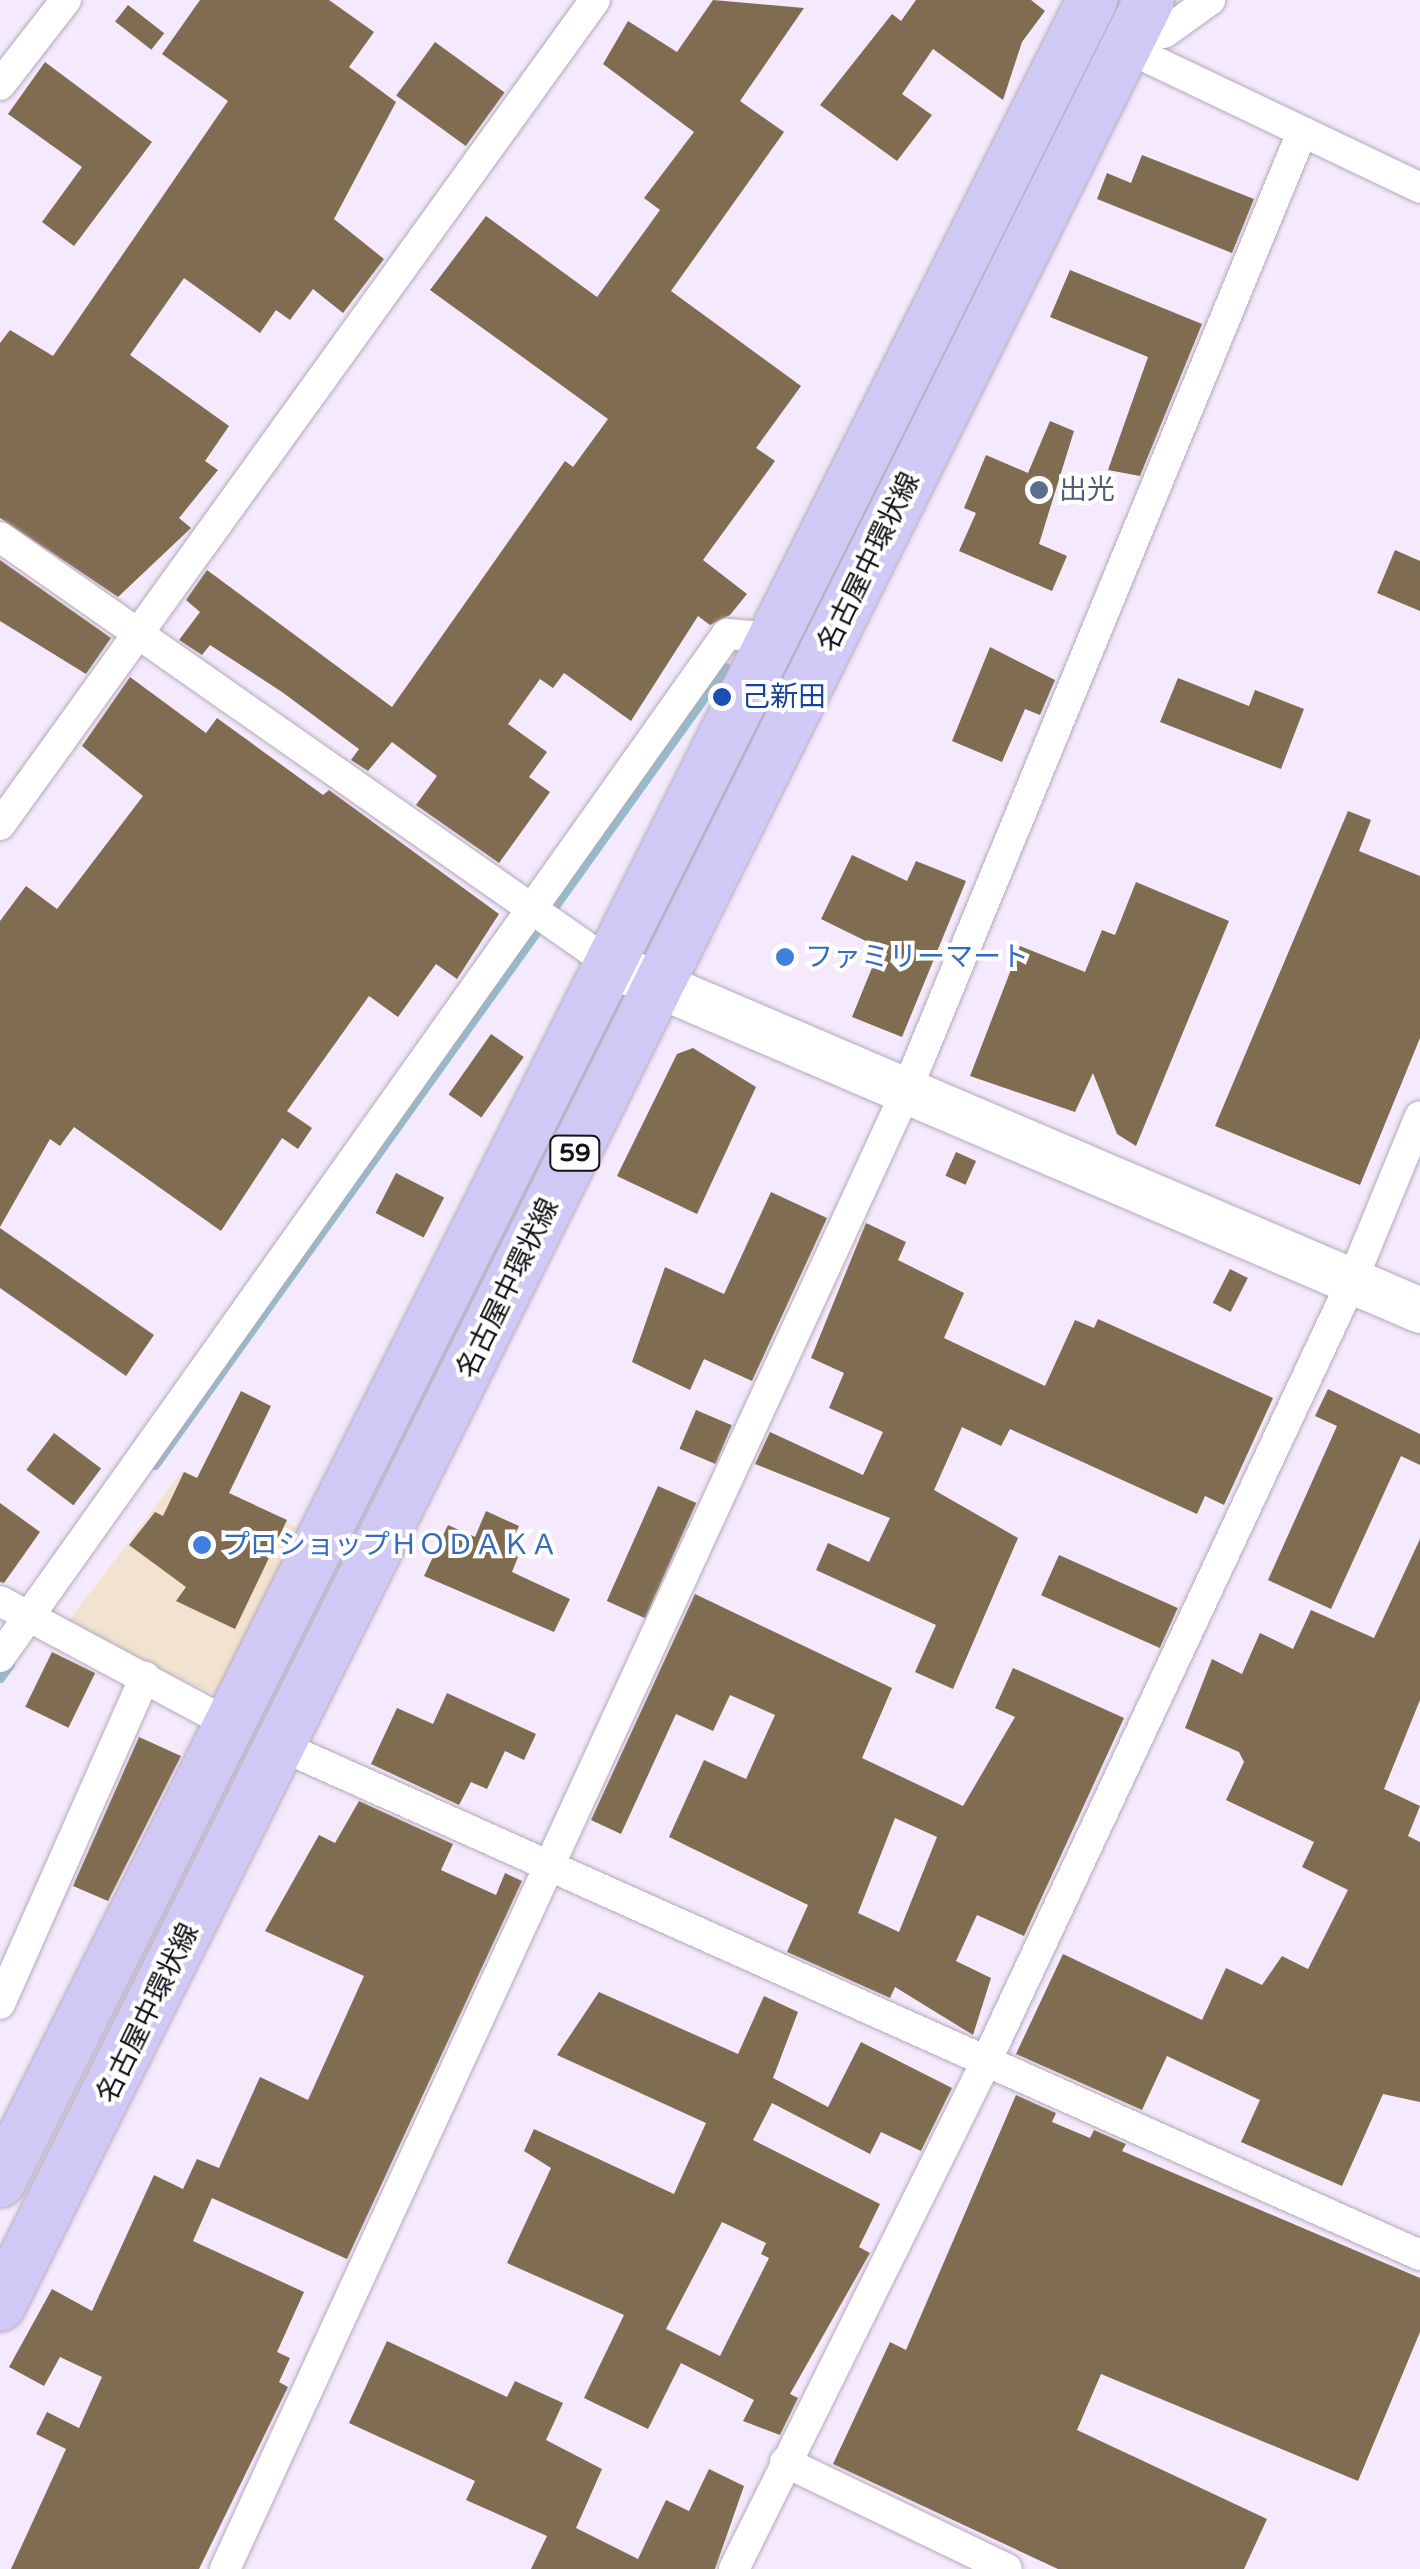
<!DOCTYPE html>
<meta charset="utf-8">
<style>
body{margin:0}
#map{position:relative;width:1420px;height:2569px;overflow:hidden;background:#f5eafd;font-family:"Varela Round","Noto Sans JP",sans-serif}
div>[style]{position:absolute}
.commercial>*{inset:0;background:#f2e2d0}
.stream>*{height:9px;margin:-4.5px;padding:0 4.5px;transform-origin:4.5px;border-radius:4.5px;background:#94bccb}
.building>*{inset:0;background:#806c50;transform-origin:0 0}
.roads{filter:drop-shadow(0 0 2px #b4aabb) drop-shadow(0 0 2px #b4aabb)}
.street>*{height:30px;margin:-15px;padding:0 15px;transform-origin:15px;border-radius:15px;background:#fff}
.secondary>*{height:45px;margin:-22.5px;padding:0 22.5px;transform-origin:22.5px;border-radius:22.5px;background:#fff}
.primary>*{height:50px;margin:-25px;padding:0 25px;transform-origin:25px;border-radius:25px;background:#d1c9f5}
.dots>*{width:28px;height:28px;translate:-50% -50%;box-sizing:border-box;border:5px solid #fff;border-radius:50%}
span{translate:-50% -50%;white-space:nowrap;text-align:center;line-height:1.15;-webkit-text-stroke:8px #fff;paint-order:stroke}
.shield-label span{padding:2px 8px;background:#fff;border:2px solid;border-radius:8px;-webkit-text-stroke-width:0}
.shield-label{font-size:25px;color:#151117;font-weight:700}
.service-label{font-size:28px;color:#4e5e75}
.left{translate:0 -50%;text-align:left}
.street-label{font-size:28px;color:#151117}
.transit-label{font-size:28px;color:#164399}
.shop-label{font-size:28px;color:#366cbe}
</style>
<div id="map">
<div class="commercial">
<div style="clip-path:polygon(183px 1470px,300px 1529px,217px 1695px,64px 1627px)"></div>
</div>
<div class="stream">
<div style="left:155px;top:1465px;width:981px;rotate:-54.41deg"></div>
<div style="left:0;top:1678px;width:17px;rotate:-54deg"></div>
</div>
<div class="building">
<div style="clip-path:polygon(200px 0,329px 0,374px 32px,349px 67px,396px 102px,334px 219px,384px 259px,343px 313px,313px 289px,290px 320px,276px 310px,260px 333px,184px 278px,130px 355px,229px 426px,205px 461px,218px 470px,179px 518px,191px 528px,118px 597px,0 518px,0 343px,10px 330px,53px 356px,228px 101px,162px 54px)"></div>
<div style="clip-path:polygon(713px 0,804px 8px,740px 101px,784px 132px,671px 291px,801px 386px,756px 448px,775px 461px,703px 560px,747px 594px,730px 615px,710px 625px,698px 616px,631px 721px,564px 673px,553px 688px,540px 679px,508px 724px,547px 752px,529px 777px,550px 792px,499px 863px,416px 805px,437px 776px,392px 742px,368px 771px,351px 760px,359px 749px,282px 692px,210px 645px,202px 655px,179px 640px,200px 612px,186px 600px,207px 570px,392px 707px,565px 461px,573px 467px,608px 419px,430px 290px,486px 216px,597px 297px,660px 210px,644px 198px,694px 132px,603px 64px,628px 21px,677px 52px)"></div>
<div style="clip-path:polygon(916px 0,1031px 0,1045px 11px,1022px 42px,1003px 100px,933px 49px,902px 94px,932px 115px,897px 161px,820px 105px,892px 14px,901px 21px)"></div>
<div style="left:128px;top:5px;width:46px;height:21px;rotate:38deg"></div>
<div style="left:435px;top:42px;width:86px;height:66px;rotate:36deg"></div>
<div style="clip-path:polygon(45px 62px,152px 142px,74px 246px,42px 222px,82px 167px,8px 114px)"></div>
<div style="clip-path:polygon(1142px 155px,1254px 199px,1232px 253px,1097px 199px,1107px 173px,1131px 183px)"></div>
<div style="clip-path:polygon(1070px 270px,1202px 324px,1140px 476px,1108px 470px,1148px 357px,1050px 317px)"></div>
<div style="clip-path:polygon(1050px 421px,1074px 431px,1039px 544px,1067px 556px,1052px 591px,959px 551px,976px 513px,964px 508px,986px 455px,1028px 473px)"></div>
<div style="clip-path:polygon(1395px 550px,1420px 561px,1420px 611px,1377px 593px)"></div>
<div style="clip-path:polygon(0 560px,111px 638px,86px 674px,0 621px)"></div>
<div style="clip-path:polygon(990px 647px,1055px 680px,1040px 715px,1025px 709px,1002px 762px,952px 741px)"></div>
<div style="clip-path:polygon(130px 677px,206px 733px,217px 718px,323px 795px,329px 790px,499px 914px,457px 979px,436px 964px,398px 1017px,369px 996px,287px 1111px,312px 1128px,298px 1149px,282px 1138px,221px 1231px,74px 1127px,60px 1146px,50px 1139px,0 1227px,0 921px,26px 886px,57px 909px,143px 796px,82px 746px)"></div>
<div style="clip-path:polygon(1178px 678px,1249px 706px,1255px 690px,1304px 709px,1281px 769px,1160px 722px)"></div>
<div style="clip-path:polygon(1348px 811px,1371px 820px,1359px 851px,1420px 876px,1420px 1038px,1360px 1185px,1215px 1126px)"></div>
<div style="clip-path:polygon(852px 855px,907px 881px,916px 861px,966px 881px,902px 1037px,852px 1017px,880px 948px,821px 919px)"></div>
<div style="clip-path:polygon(1136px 882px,1229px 921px,1136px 1146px,1117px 1134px,1093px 1073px,1075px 1112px,970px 1076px,1020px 946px,1085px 972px,1102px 930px,1115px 935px)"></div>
<div style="left:491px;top:1034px;width:40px;height:74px;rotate:35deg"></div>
<div style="clip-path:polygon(693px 1048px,756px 1087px,697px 1214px,617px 1176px,677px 1054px)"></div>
<div style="left:956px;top:1152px;width:22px;height:26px;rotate:24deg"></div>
<div style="left:396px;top:1173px;width:54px;height:45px;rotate:27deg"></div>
<div style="clip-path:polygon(771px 1192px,827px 1218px,752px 1381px,704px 1359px,690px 1390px,632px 1362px,665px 1267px,724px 1294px)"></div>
<div style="clip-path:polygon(866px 1223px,906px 1242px,898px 1260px,964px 1293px,944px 1338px,1045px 1386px,1075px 1320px,1094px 1328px,1098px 1319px,1273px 1398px,1224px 1505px,1205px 1496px,1197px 1514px,1010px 1429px,1001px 1446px,962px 1427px,934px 1490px,1018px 1538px,953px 1689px,915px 1672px,936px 1625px,816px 1570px,828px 1543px,869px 1562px,890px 1518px,755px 1464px,770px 1432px,863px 1475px,883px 1432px,829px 1408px,844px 1373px,811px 1358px)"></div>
<div style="clip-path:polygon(0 1228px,154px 1335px,126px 1376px,0 1288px)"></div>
<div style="left:1230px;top:1269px;width:20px;height:38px;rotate:27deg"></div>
<div style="clip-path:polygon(1328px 1389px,1420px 1434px,1420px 1465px,1401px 1456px,1331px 1609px,1268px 1580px,1337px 1426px,1315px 1416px)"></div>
<div style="clip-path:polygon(241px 1391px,271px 1406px,229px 1493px,287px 1520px,235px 1629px,176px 1601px,186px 1587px,129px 1545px,155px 1512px,163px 1516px,184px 1472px,197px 1478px)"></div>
<div style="left:696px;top:1410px;width:39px;height:42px;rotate:23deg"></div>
<div style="left:54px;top:1433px;width:59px;height:46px;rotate:37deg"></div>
<div style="left:658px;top:1486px;width:42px;height:126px;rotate:24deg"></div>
<div style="clip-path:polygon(0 1503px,40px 1532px,4px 1583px,0 1582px)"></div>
<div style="clip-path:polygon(486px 1511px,519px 1526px,507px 1552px,518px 1557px,512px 1572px,570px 1599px,554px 1632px,424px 1576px,448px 1525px,475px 1537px)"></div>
<div style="clip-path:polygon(1420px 1539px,1420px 1700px,1384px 1789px,1420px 1806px,1408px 1836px,1420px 1842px,1420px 2102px,1383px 2094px,1342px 2186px,1241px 2142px,1260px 2100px,1167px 2056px,1142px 2110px,1016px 2054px,1063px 1954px,1202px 2020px,1226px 1968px,1262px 1985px,1282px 1956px,1308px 1969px,1348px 1890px,1302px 1867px,1314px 1842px,1226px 1800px,1244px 1762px,1239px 1752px,1185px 1728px,1212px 1659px,1242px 1674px,1260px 1633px,1293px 1649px,1311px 1610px,1374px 1638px)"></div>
<div style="left:1059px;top:1555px;width:130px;height:44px;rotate:24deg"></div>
<div style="clip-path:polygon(evenodd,695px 1594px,892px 1688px,862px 1758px,963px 1806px,1015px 1717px,995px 1708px,1013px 1668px,1124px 1718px,1024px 1936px,977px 1915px,956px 1961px,991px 1978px,973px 2035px,895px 1987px,890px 1998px,787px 1952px,808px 1905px,669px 1837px,704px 1760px,746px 1779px,775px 1715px,730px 1695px,713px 1731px,676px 1714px,621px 1834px,591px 1820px,695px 1594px,895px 1818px,937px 1837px,899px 1932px,858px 1913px,895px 1818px)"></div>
<div style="left:52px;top:1652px;width:48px;height:61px;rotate:26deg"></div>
<div style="clip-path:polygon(447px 1693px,536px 1734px,524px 1760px,505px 1751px,487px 1789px,471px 1782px,459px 1805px,371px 1764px,397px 1708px,433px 1724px)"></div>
<div style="clip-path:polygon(139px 1737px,181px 1756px,108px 1901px,73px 1886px)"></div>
<div style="clip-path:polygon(359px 1801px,453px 1844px,441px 1870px,496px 1895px,505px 1873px,522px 1881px,347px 2259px,212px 2198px,193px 2241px,304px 2292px,277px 2352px,290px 2358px,279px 2382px,288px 2387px,199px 2569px,11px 2569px,66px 2449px,36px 2434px,47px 2412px,79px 2428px,102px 2377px,60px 2357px,44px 2386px,9px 2367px,52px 2289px,92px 2311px,154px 2175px,183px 2189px,197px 2159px,219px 2168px,260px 2077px,308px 2100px,364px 1976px,265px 1931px,319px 1835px,335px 1843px)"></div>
<div style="clip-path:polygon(evenodd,599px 1992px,738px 2054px,764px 1996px,798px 2012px,773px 2078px,828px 2107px,861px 2042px,952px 2088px,921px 2151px,881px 2132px,870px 2154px,772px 2103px,753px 2140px,880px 2204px,859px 2247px,870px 2253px,790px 2394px,798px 2398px,780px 2435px,743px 2421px,754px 2400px,681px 2363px,648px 2429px,584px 2398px,624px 2315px,507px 2263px,551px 2168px,524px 2151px,534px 2129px,674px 2194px,706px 2123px,557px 2055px,599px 1992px,722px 2222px,766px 2243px,761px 2254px,769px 2258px,720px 2356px,666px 2329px,722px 2222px)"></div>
<div style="clip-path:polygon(1016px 2095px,1056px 2113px,1052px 2122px,1090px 2138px,1094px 2130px,1126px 2144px,1122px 2151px,1420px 2278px,1420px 2332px,1358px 2481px,1101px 2374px,1077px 2430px,1267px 2519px,1244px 2569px,1058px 2569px,833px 2464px,890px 2342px,906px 2350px)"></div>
<div style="clip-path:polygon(387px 2341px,507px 2397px,515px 2381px,563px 2403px,546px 2440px,602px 2469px,576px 2528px,638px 2559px,666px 2500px,689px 2511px,709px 2469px,744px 2486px,715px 2569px,531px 2569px,547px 2536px,466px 2500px,475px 2481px,349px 2423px)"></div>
</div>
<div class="roads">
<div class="street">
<div style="left:1137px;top:24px;width:28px;rotate:18deg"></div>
<div style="left:1164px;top:33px;width:57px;rotate:-35.7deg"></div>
<div style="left:1125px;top:47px;width:327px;rotate:25.5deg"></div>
<div style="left:0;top:85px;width:108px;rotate:-52.2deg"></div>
<div style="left:0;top:537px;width:747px;rotate:34.97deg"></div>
<div style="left:0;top:825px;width:1017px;rotate:-54.2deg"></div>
<div style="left:0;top:1601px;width:260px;rotate:28.2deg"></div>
<div style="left:0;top:1657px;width:1255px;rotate:-54.6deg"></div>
<div style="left:727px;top:634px;width:48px;rotate:4.8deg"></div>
<div style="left:281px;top:1746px;width:1248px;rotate:24.08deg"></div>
<div style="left:0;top:2004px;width:358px;rotate:-66.1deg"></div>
<div style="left:785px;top:2462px;width:246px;rotate:25.7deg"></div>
<div style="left:225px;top:2569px;width:1624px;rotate:-65.25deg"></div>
<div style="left:905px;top:1094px;width:1041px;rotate:-67.57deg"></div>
<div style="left:734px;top:2569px;width:562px;rotate:-63.57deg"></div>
<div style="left:984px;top:2066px;width:867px;rotate:-64.88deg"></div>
<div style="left:1352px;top:1281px;width:178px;rotate:-67.6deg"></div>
</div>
<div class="secondary">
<div style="left:612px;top:965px;width:879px;rotate:23.12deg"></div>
</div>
<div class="primary">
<div style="left:0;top:2182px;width:2440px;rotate:-63.41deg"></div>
<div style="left:0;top:2306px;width:2576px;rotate:-63.51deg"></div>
</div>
</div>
<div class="dots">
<div style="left:1039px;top:490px;background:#5c6f8a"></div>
<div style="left:722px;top:697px;background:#1a4fb4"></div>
<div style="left:785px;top:957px;background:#3f7fe0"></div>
<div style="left:202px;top:1545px;background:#3f7fe0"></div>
</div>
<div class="shield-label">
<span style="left:575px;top:1153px">59</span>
</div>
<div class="service-label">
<span class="left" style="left:1059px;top:490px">出光</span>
</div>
<div class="street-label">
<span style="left:869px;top:562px;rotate:-64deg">名古屋中環状線</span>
<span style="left:508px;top:1288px;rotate:-64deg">名古屋中環状線</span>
<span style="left:148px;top:2013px;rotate:-64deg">名古屋中環状線</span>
</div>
<div class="transit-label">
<span class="left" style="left:742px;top:697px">己新田</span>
</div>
<div class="shop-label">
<span class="left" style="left:805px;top:957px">ファミリーマート</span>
<span class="left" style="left:222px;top:1545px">プロショップＨＯＤＡＫＡ</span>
</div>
</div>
